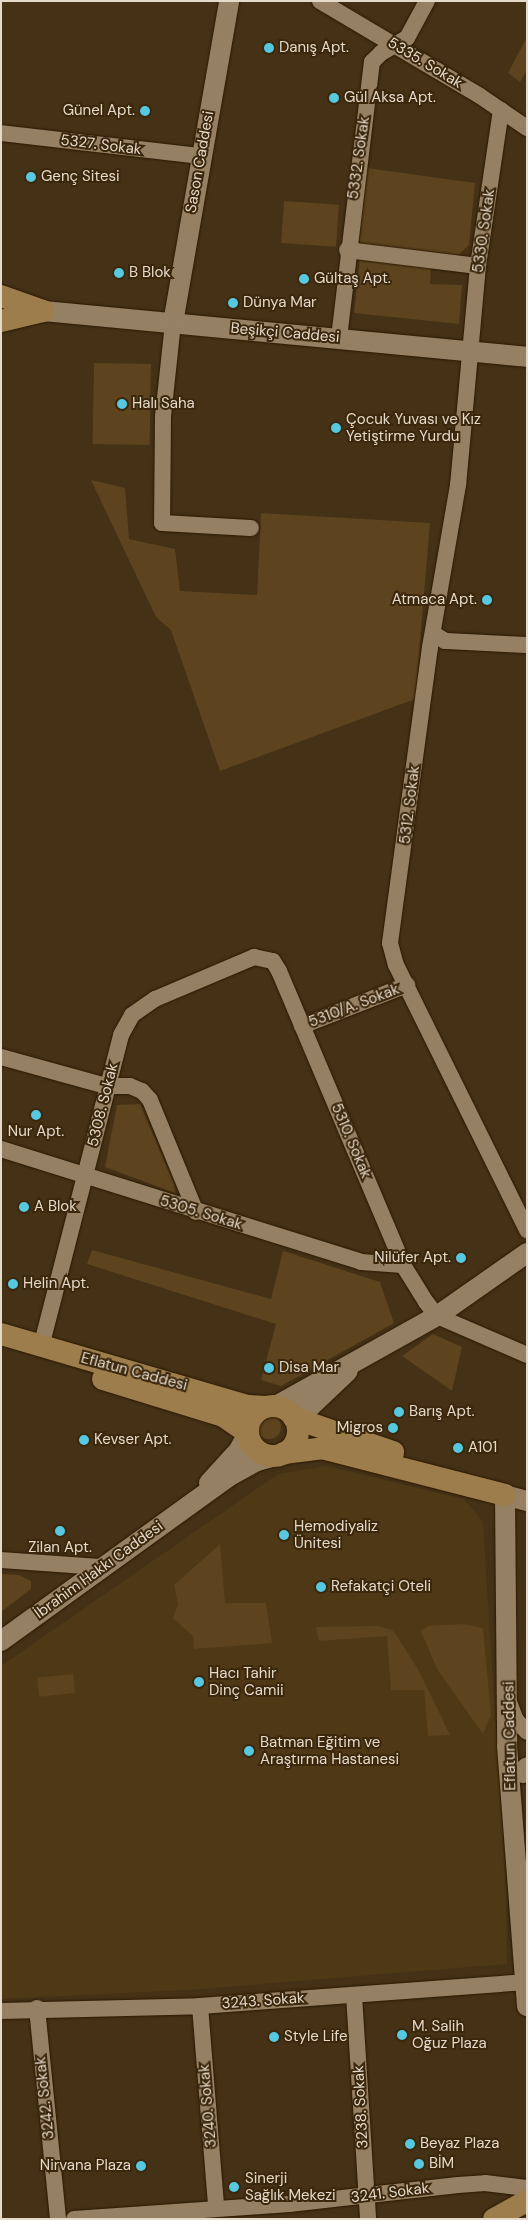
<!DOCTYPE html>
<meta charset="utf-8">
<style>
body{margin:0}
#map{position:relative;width:528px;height:2220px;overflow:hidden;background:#443116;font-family:"DM Sans",sans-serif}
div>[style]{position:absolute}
.built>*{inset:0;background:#4f3815}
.green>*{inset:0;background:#5d431e;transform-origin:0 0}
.round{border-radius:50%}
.roads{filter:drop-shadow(0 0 1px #2a1900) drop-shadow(0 0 1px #2a1900)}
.minor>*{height:16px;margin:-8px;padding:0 8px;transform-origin:8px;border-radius:8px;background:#968063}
.tertiary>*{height:20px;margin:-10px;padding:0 10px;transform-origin:10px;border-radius:10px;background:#968063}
.secondary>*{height:22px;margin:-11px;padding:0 11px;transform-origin:11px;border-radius:11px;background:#9d7d4c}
.secondary>.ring{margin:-11px;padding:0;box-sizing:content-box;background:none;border:22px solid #9d7d4c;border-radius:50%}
.dots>*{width:14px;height:14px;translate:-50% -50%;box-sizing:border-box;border:2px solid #3a270c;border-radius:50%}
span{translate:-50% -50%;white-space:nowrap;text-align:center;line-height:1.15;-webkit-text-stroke:4px #3a270c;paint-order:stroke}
.poi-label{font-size:15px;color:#e5d9ca}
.left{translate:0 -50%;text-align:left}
.right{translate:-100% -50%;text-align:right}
.street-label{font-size:15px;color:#e5d9ca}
.frame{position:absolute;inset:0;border:2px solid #e5d9ca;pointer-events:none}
</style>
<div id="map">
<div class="built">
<div style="clip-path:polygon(326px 1466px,464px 1499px,483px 1522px,506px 1887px,507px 1964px,188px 1990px,1px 1999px,1px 1666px,278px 1474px)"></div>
</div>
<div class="green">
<div style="clip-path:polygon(527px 37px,527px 70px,520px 82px,508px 73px)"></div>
<div style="clip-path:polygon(367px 168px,475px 183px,469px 245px,458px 255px,359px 246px)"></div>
<div style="left:284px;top:201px;width:55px;height:42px;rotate:4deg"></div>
<div style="clip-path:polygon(360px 258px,431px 264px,430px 284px,462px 285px,459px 324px,354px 313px)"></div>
<div style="left:94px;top:363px;width:57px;height:81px;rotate:1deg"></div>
<div style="clip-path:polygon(91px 480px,125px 488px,129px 539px,175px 549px,180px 591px,257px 595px,261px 513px,430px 523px,415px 699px,220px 771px,171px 630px,156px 617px)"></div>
<div style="clip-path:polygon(140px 1104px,174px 1184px,175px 1193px,105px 1167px,117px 1105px)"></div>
<div style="clip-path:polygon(92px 1250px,271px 1299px,283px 1251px,380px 1282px,394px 1323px,281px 1386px,261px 1380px,276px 1324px,87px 1264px)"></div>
<div style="clip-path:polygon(433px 1334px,462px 1347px,452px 1391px,402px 1356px)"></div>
<div class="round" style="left:257px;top:1415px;width:24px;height:24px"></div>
<div style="clip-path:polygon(220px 1544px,225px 1603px,266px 1603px,272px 1643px,194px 1649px,193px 1636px,173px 1618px,178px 1604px,174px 1585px)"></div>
<div style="clip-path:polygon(1px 1574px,19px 1575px,31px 1581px,31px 1589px,1px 1612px)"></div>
<div style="clip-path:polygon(463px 1624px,483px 1628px,491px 1716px,483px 1734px,437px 1669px,421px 1631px,428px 1626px)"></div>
<div style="clip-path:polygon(377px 1626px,392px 1630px,397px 1636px,419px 1671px,450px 1735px,428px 1736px,424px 1690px,391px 1690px,387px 1636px,319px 1641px,316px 1627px)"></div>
<div style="left:73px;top:1674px;width:19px;height:36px;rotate:84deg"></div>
</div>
<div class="roads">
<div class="minor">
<div style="left:320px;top:1px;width:186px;rotate:30.7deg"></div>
<div style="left:480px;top:96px;width:57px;rotate:34.2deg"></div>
<div style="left:501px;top:110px;width:158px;rotate:98.4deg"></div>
<div style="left:478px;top:266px;width:220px;rotate:95.2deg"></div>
<div style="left:458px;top:485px;width:164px;rotate:99.8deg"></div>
<div style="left:430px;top:647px;width:299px;rotate:97.7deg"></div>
<div style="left:390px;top:943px;width:23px;rotate:75deg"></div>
<div style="left:396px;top:965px;width:296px;rotate:63.7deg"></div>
<div style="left:1px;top:133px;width:200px;rotate:6.6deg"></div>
<div style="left:347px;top:250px;width:132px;rotate:7deg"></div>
<div style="left:173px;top:323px;width:94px;rotate:96.1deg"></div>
<div style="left:163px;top:416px;width:107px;rotate:90.5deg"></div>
<div style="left:162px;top:523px;width:89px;rotate:3.2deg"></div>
<div style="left:339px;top:338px;width:278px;rotate:-83.2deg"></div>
<div style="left:372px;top:62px;width:13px;rotate:-45deg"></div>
<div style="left:381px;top:53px;width:30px;rotate:-30deg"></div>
<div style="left:407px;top:38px;width:42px;rotate:-61.6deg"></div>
<div style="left:434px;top:634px;width:13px;rotate:32deg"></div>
<div style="left:445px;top:641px;width:82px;rotate:2.8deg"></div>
<div style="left:302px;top:1026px;width:113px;rotate:-21.3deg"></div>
<div style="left:1px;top:1057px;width:109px;rotate:15.4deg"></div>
<div style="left:106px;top:1086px;width:24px"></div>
<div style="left:130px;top:1086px;width:13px;rotate:23deg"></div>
<div style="left:142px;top:1091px;width:12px;rotate:48deg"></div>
<div style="left:150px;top:1100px;width:121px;rotate:67.7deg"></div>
<div style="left:1px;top:1149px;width:377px;rotate:17.4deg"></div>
<div style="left:361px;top:1262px;width:42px;rotate:4.1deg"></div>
<div style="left:41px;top:1347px;width:322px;rotate:-75.6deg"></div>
<div style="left:121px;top:1035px;width:23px;rotate:-61deg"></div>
<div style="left:132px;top:1015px;width:28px;rotate:-35deg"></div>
<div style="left:155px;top:999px;width:108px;rotate:-23deg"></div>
<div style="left:254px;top:957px;width:19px;rotate:12deg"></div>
<div style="left:273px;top:961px;width:12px;rotate:59deg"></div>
<div style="left:279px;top:971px;width:319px;rotate:67.1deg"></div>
<div style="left:403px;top:1265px;width:44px;rotate:58.1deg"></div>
<div style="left:426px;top:1302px;width:18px;rotate:52deg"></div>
<div style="left:437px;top:1316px;width:98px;rotate:23.4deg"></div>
<div style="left:1px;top:1560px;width:98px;rotate:4.1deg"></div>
<div style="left:509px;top:1702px;width:19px;rotate:69deg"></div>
<div style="left:516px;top:1720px;width:16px;rotate:47deg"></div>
<div style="left:354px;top:1995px;width:224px;rotate:86.4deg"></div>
<div style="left:200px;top:2006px;width:202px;rotate:85.4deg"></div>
<div style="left:37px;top:2008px;width:212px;rotate:84.3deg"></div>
<div style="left:1px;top:2011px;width:199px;rotate:-1.4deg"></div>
<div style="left:200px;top:2006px;width:326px;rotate:-4.2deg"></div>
<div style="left:74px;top:2219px;width:216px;rotate:-4deg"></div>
<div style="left:289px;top:2204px;width:170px;rotate:-6.4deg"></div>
<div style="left:458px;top:2185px;width:27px;rotate:-4deg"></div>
<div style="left:485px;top:2183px;width:42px;rotate:6.8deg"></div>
</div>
<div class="tertiary">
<div style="left:43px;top:311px;width:486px;rotate:5.4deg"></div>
<div style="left:173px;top:323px;width:327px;rotate:-80.1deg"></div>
<div style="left:274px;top:1407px;width:187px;rotate:-29.2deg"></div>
<div style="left:437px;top:1316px;width:110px;rotate:-35deg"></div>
<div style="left:294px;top:1418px;width:19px;rotate:-35deg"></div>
<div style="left:310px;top:1407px;width:52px;rotate:-43.5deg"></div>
<div style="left:209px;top:1483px;width:45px;rotate:-47.7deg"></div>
<div style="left:239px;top:1450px;width:19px;rotate:-62deg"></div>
<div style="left:527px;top:1501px;width:23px;rotate:-165deg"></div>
<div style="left:505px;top:1495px;width:251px;rotate:89.5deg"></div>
<div style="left:507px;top:1746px;width:261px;rotate:85.6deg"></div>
<div style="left:1px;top:1641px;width:280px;rotate:-35.8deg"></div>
<div style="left:228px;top:1477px;width:33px;rotate:-29deg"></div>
<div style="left:257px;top:1461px;width:20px;rotate:-15deg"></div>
<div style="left:523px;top:1773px;width:7px;rotate:-56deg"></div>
</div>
<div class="secondary">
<div style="left:1px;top:296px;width:45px;rotate:19.7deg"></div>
<div style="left:1px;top:321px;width:43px;rotate:-13.4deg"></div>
<div style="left:1px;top:1334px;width:257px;rotate:16.3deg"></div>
<div style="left:248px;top:1406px;width:18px;rotate:3deg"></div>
<div style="left:103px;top:1379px;width:126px;rotate:17.1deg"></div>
<div style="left:223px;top:1416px;width:30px;rotate:34deg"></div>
<div class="ring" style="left:248px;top:1406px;width:28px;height:28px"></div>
<div style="left:294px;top:1418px;width:105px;rotate:19deg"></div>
<div style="left:284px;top:1453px;width:38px;rotate:-7deg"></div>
<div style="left:322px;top:1448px;width:189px;rotate:14.4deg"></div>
<div style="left:494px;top:2219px;width:38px;rotate:-29deg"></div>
</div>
</div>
<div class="dots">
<div style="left:269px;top:48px;background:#56c9e1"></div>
<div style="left:334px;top:98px;background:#56c9e1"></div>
<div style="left:145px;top:111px;background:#56c9e1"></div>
<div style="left:31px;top:177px;background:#56c9e1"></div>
<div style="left:119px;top:273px;background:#56c9e1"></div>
<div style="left:304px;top:279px;background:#56c9e1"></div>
<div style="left:233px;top:303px;background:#56c9e1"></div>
<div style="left:122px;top:404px;background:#56c9e1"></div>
<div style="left:336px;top:428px;background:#56c9e1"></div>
<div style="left:487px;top:600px;background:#56c9e1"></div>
<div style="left:36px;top:1115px;background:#56c9e1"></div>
<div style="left:24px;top:1207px;background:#56c9e1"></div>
<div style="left:461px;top:1258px;background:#56c9e1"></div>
<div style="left:13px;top:1284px;background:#56c9e1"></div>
<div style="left:269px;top:1368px;background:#56c9e1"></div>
<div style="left:399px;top:1412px;background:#56c9e1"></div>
<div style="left:393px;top:1428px;background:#56c9e1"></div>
<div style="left:84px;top:1440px;background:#56c9e1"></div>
<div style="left:458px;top:1448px;background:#56c9e1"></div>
<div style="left:60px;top:1531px;background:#56c9e1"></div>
<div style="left:284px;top:1535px;background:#56c9e1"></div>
<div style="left:321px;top:1587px;background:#56c9e1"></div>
<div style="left:199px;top:1682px;background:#56c9e1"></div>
<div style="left:249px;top:1751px;background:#56c9e1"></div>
<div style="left:402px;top:2035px;background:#56c9e1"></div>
<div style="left:274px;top:2037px;background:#56c9e1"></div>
<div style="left:410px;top:2144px;background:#56c9e1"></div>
<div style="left:419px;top:2164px;background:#56c9e1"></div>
<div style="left:141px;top:2166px;background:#56c9e1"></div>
<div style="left:234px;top:2187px;background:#56c9e1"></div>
</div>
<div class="poi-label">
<span class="left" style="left:279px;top:48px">Danış Apt.</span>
<span class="left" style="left:344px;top:98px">Gül Aksa Apt.</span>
<span class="right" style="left:135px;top:111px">Günel Apt.</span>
<span class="left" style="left:41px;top:177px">Genç Sitesi</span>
<span class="left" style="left:129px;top:273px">B Blok</span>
<span class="left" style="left:314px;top:279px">Gültaş Apt.</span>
<span class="left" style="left:243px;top:303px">Dünya Mar</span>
<span class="left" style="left:132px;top:404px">Halı Saha</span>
<span class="left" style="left:346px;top:428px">Çocuk Yuvası ve Kız<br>Yetiştirme Yurdu</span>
<span class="right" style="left:477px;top:600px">Atmaca Apt.</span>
<span style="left:36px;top:1132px">Nur Apt.</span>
<span class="left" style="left:34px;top:1207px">A Blok</span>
<span class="right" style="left:451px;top:1258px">Nilüfer Apt.</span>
<span class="left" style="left:23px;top:1284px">Helin Apt.</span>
<span class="left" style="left:279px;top:1368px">Disa Mar</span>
<span class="left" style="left:409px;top:1412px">Barış Apt.</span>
<span class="right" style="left:383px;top:1428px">Migros</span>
<span class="left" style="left:94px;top:1440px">Kevser Apt.</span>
<span class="left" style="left:468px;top:1448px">A101</span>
<span class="left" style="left:294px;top:1535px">Hemodiyaliz<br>Ünitesi</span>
<span style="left:60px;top:1548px">Zilan Apt.</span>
<span class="left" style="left:331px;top:1587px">Refakatçi Oteli</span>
<span class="left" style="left:209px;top:1682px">Hacı Tahir<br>Dinç Camii</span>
<span class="left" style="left:260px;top:1751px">Batman Eğitim ve<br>Araştırma Hastanesi</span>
<span class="left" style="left:412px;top:2035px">M. Salih<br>Oğuz Plaza</span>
<span class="left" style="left:284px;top:2037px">Style Life</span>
<span class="left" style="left:420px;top:2144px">Beyaz Plaza</span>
<span class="left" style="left:429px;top:2164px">BİM</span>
<span class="right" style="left:131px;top:2166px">Nirvana Plaza</span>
<span class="left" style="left:245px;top:2187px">Sinerji<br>Sağlık Mekezi</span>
</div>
<div class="street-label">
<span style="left:425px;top:63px;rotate:31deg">5335. Sokak</span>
<span style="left:101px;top:145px;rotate:7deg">5327. Sokak</span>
<span style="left:359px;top:158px;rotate:-82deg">5332. Sokak</span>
<span style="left:200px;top:162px;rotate:-80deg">Sason Caddesi</span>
<span style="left:484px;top:231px;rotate:-82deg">5330. Sokak</span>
<span style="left:285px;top:333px;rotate:5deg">Beşikçi Caddesi</span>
<span style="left:410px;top:805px;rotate:-83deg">5312. Sokak</span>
<span style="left:354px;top:1006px;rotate:-21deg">5310/A. Sokak</span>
<span style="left:103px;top:1105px;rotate:-76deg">5308. Sokak</span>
<span style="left:351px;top:1141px;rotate:67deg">5310. Sokak</span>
<span style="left:201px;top:1213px;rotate:17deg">5305. Sokak</span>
<span style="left:134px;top:1372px;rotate:15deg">Eflatun Caddesi</span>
<span style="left:99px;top:1570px;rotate:-36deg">İbrahim Hakkı Caddesi</span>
<span style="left:510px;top:1736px;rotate:-91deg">Eflatun Caddesi</span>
<span style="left:263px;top:2001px;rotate:-4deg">3243. Sokak</span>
<span style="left:45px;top:2098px;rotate:-96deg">3242. Sokak</span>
<span style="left:208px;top:2106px;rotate:-95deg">3240. Sokak</span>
<span style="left:361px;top:2107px;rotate:-93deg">3238. Sokak</span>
<span style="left:390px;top:2193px;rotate:-7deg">3241. Sokak</span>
</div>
<div class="frame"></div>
</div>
